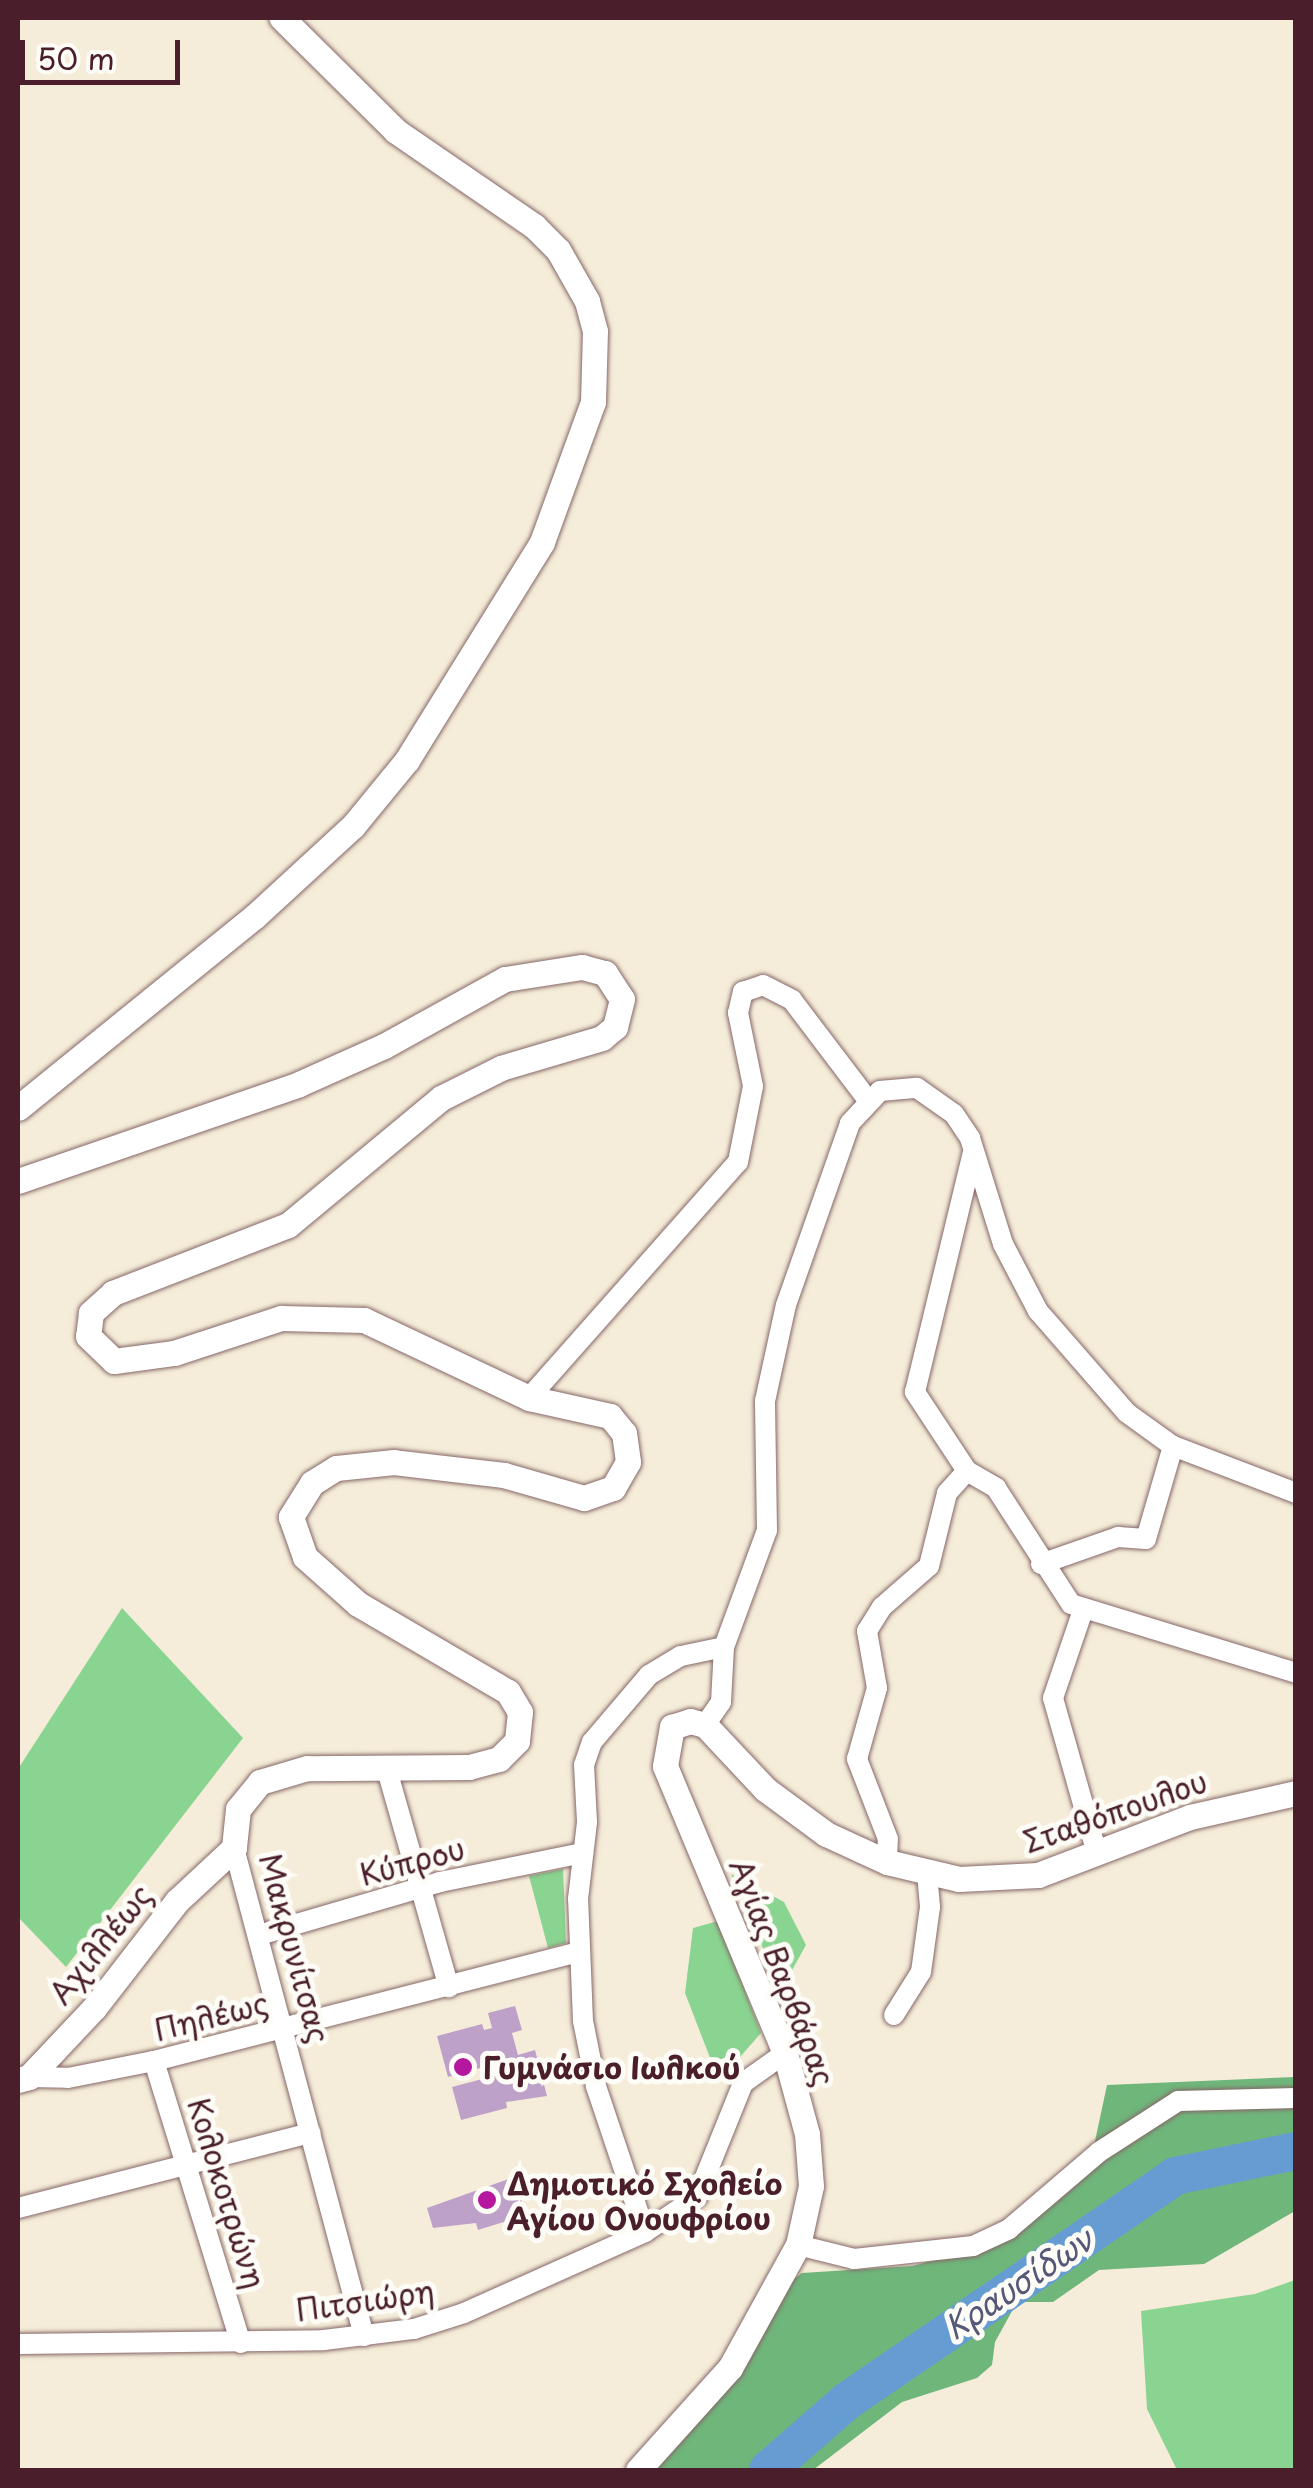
<!DOCTYPE html>
<meta charset="utf-8">
<style>
body{margin:0}
#map{position:relative;width:1313px;height:2488px;overflow:hidden;background:#f5edd9;font-family:"Playpen Sans",sans-serif}
div>[style]{position:absolute}
.green>*{inset:0;background:#8ad491}
.forest>*{inset:0;background:#6fb67b}
.river>*{height:38px;margin:-19px;padding:0 19px;transform-origin:19px;border-radius:19px;background:#659dd3}
.building>*{inset:0;background:#bea1c9}
.roads{filter:drop-shadow(0 0 2px #866768) drop-shadow(0 0 2px #866768)}
.minor>*{height:20px;margin:-10px;padding:0 10px;transform-origin:10px;border-radius:10px;background:#fff}
.tertiary>*{height:25px;margin:-12.5px;padding:0 12.5px;transform-origin:12.5px;border-radius:12.5px;background:#fff}
.dots>*{width:28px;height:28px;translate:-50% -50%;box-sizing:border-box;border:5px solid #fdfcf7;border-radius:50%}
span{translate:-50% -50%;white-space:nowrap;text-align:center;line-height:1.15;-webkit-text-stroke:10px #fdfcf7;paint-order:stroke}
.street-label{font-size:30px;color:#4a1f2b}
.poi-label{font-size:30px;color:#4a1f2b;font-weight:700}
.left{translate:0 -50%;text-align:left}
.water-label{font-size:32px;color:#565877;font-style:italic}
.frame{position:absolute;inset:0;border:20px solid #4a1f2b;pointer-events:none}
.scale{position:absolute;left:20px;top:40px;width:160px;height:45px;box-sizing:border-box;border:5px solid #4a1f2b;border-top:0;padding-left:12px;font-size:30px;line-height:35px;white-space:nowrap;color:#4a1f2b;-webkit-text-stroke:8px #fdfcf7;paint-order:stroke}
</style>
<div id="map">
<div class="green">
<div style="clip-path:polygon(122px 1608px,243px 1738px,66px 1967px,18px 1917px,18px 1769px)"></div>
<div style="clip-path:polygon(563px 1869px,566px 1943px,548px 1948px,529px 1876px)"></div>
<div style="clip-path:polygon(731px 1874px,784px 1902px,806px 1945px,781px 1990px)"></div>
<div style="clip-path:polygon(718px 1921px,761px 2033px,719px 2081px,685px 1993px,693px 1928px)"></div>
<div style="clip-path:polygon(1295px 2280px,1295px 2470px,1177px 2470px,1147px 2409px,1141px 2311px,1255px 2294px)"></div>
</div>
<div class="forest">
<div style="clip-path:polygon(1295px 2077px,1295px 2211px,1204px 2264px,1099px 2270px,1053px 2302px,1017px 2302px,995px 2342px,992px 2365px,977px 2378px,902px 2402px,813px 2470px,650px 2470px,790px 2282px,802px 2273px,912px 2266px,986px 2247px,1089px 2169px,1107px 2085px)"></div>
</div>
<div class="river">
<div style="left:768px;top:2470px;width:105px;rotate:-41.1deg"></div>
<div style="left:847px;top:2401px;width:398px;rotate:-34.4deg"></div>
<div style="left:1175px;top:2176px;width:124px;rotate:-11.7deg"></div>
</div>
<div class="building">
<div style="clip-path:polygon(515px 2006px,522px 2030px,512px 2033px,518px 2055px,535px 2050px,547px 2096px,506px 2102px,507px 2108px,461px 2120px,452px 2087px,505px 2073px,502px 2062px,448px 2077px,437px 2036px,482px 2024px,484px 2030px,492px 2028px,488px 2013px)"></div>
<div style="clip-path:polygon(514px 2177px,526px 2215px,478px 2230px,476px 2223px,433px 2228px,427px 2208px)"></div>
</div>
<div class="roads">
<div class="minor">
<div style="left:529px;top:1398px;width:315px;rotate:-48.5deg"></div>
<div style="left:738px;top:1162px;width:77px;rotate:-78.8deg"></div>
<div style="left:753px;top:1086px;width:75px;rotate:-101.6deg"></div>
<div style="left:738px;top:1013px;width:22px;rotate:-77deg"></div>
<div style="left:743px;top:992px;width:21px;rotate:-19deg"></div>
<div style="left:763px;top:985px;width:33px;rotate:27deg"></div>
<div style="left:792px;top:1000px;width:126px;rotate:52.8deg"></div>
<div style="left:967px;top:1471px;width:34px;rotate:30deg"></div>
<div style="left:996px;top:1488px;width:138px;rotate:57.1deg"></div>
<div style="left:1071px;top:1604px;width:235px;rotate:17deg"></div>
<div style="left:967px;top:1471px;width:95px;rotate:-123.4deg"></div>
<div style="left:915px;top:1392px;width:246px;rotate:-76.4deg"></div>
<div style="left:1041px;top:1564px;width:82px;rotate:-19.3deg"></div>
<div style="left:1118px;top:1537px;width:28px;rotate:4deg"></div>
<div style="left:1146px;top:1539px;width:97px;rotate:-73.8deg"></div>
<div style="left:1083px;top:1610px;width:93px;rotate:108.8deg"></div>
<div style="left:1053px;top:1698px;width:161px;rotate:74.2deg"></div>
<div style="left:705px;top:1725px;width:28px;rotate:-55deg"></div>
<div style="left:721px;top:1702px;width:55px;rotate:-86.9deg"></div>
<div style="left:724px;top:1647px;width:125px;rotate:-69.8deg"></div>
<div style="left:767px;top:1530px;width:129px;rotate:-90.9deg"></div>
<div style="left:765px;top:1401px;width:98px;rotate:-77.7deg"></div>
<div style="left:786px;top:1305px;width:193px;rotate:-70.6deg"></div>
<div style="left:850px;top:1123px;width:44px;rotate:-46.8deg"></div>
<div style="left:880px;top:1091px;width:37px;rotate:-5deg"></div>
<div style="left:917px;top:1088px;width:45px;rotate:35.1deg"></div>
<div style="left:954px;top:1114px;width:29px;rotate:56deg"></div>
<div style="left:970px;top:1138px;width:111px;rotate:72.7deg"></div>
<div style="left:1003px;top:1244px;width:76px;rotate:62.4deg"></div>
<div style="left:1038px;top:1311px;width:135px;rotate:48.9deg"></div>
<div style="left:1127px;top:1413px;width:57px;rotate:35.7deg"></div>
<div style="left:1173px;top:1446px;width:132px;rotate:20.9deg"></div>
<div style="left:387px;top:1770px;width:226px;rotate:74.1deg"></div>
<div style="left:234px;top:1848px;width:505px;rotate:75.08deg"></div>
<div style="left:887px;top:1862px;width:23px;rotate:-88deg"></div>
<div style="left:888px;top:1839px;width:86px;rotate:-111.2deg"></div>
<div style="left:857px;top:1759px;width:74px;rotate:-74.3deg"></div>
<div style="left:877px;top:1688px;width:58px;rotate:-100deg"></div>
<div style="left:867px;top:1631px;width:28px;rotate:-58deg"></div>
<div style="left:882px;top:1607px;width:62px;rotate:-41.1deg"></div>
<div style="left:929px;top:1566px;width:75px;rotate:-76.1deg"></div>
<div style="left:947px;top:1493px;width:30px;rotate:-48deg"></div>
<div style="left:259px;top:1935px;width:189px;rotate:-16.3deg"></div>
<div style="left:440px;top:1882px;width:146px;rotate:-11.5deg"></div>
<div style="left:894px;top:2015px;width:51px;rotate:-57.9deg"></div>
<div style="left:921px;top:1972px;width:66px;rotate:-82.1deg"></div>
<div style="left:930px;top:1907px;width:32px;rotate:-95deg"></div>
<div style="left:154px;top:2061px;width:295px;rotate:72.9deg"></div>
<div style="left:29px;top:2077px;width:39px;rotate:1deg"></div>
<div style="left:68px;top:2078px;width:88px;rotate:-11.2deg"></div>
<div style="left:154px;top:2061px;width:439px;rotate:-14.4deg"></div>
<div style="left:18px;top:2208px;width:302px;rotate:-14.4deg"></div>
<div style="left:645px;top:2232px;width:154px;rotate:-108.6deg"></div>
<div style="left:596px;top:2086px;width:66px;rotate:-101.3deg"></div>
<div style="left:583px;top:2021px;width:122px;rotate:-92.3deg"></div>
<div style="left:578px;top:1899px;width:78px;rotate:-83.3deg"></div>
<div style="left:587px;top:1822px;width:57px;rotate:-93deg"></div>
<div style="left:584px;top:1765px;width:24px;rotate:-71deg"></div>
<div style="left:592px;top:1742px;width:88px;rotate:-49.6deg"></div>
<div style="left:649px;top:1675px;width:37px;rotate:-31deg"></div>
<div style="left:681px;top:1656px;width:44px;rotate:-11.8deg"></div>
<div style="left:798px;top:2245px;width:58px;rotate:14deg"></div>
<div style="left:854px;top:2259px;width:120px;rotate:-6.2deg"></div>
<div style="left:973px;top:2246px;width:40px;rotate:-25deg"></div>
<div style="left:1009px;top:2229px;width:118px;rotate:-40.5deg"></div>
<div style="left:1099px;top:2152px;width:94px;rotate:-32.8deg"></div>
<div style="left:1178px;top:2101px;width:118px;rotate:-1.5deg"></div>
<div style="left:18px;top:2344px;width:306px;rotate:-0.7deg"></div>
<div style="left:324px;top:2340px;width:91px;rotate:-7deg"></div>
<div style="left:414px;top:2329px;width:52px;rotate:-17.7deg"></div>
<div style="left:464px;top:2313px;width:198px;rotate:-24.1deg"></div>
<div style="left:645px;top:2232px;width:63px;rotate:-33.9deg"></div>
<div style="left:697px;top:2197px;width:123px;rotate:-68deg"></div>
<div style="left:743px;top:2083px;width:52px;rotate:-35.5deg"></div>
</div>
<div class="tertiary">
<div style="left:18px;top:1108px;width:305px;rotate:-39deg"></div>
<div style="left:255px;top:916px;width:133px;rotate:-42.6deg"></div>
<div style="left:353px;top:826px;width:85px;rotate:-50.7deg"></div>
<div style="left:407px;top:760px;width:256px;rotate:-58.2deg"></div>
<div style="left:542px;top:542px;width:149px;rotate:-70deg"></div>
<div style="left:593px;top:402px;width:71px;rotate:-88.4deg"></div>
<div style="left:595px;top:331px;width:31px;rotate:-105deg"></div>
<div style="left:587px;top:301px;width:59px;rotate:-119.6deg"></div>
<div style="left:558px;top:250px;width:34px;rotate:-135deg"></div>
<div style="left:534px;top:226px;width:168px;rotate:-145.5deg"></div>
<div style="left:396px;top:131px;width:161px;rotate:-135.3deg"></div>
<div style="left:18px;top:1181px;width:297px;rotate:-19deg"></div>
<div style="left:299px;top:1084px;width:93px;rotate:-24.1deg"></div>
<div style="left:384px;top:1046px;width:138px;rotate:-29deg"></div>
<div style="left:505px;top:979px;width:78px;rotate:-8.9deg"></div>
<div style="left:582px;top:967px;width:24px;rotate:15deg"></div>
<div style="left:605px;top:973px;width:31px;rotate:57deg"></div>
<div style="left:622px;top:999px;width:29px;rotate:104deg"></div>
<div style="left:615px;top:1027px;width:17px;rotate:140deg"></div>
<div style="left:602px;top:1038px;width:105px;rotate:163.5deg"></div>
<div style="left:501px;top:1068px;width:67px;rotate:153.4deg"></div>
<div style="left:441px;top:1098px;width:199px;rotate:140.3deg"></div>
<div style="left:288px;top:1225px;width:188px;rotate:158.8deg"></div>
<div style="left:113px;top:1293px;width:30px;rotate:138deg"></div>
<div style="left:91px;top:1313px;width:23px;rotate:97deg"></div>
<div style="left:88px;top:1336px;width:36px;rotate:44deg"></div>
<div style="left:114px;top:1361px;width:61px;rotate:-7.6deg"></div>
<div style="left:174px;top:1353px;width:113px;rotate:-18.1deg"></div>
<div style="left:281px;top:1318px;width:83px;rotate:1.4deg"></div>
<div style="left:364px;top:1320px;width:183px;rotate:25.3deg"></div>
<div style="left:529px;top:1398px;width:83px;rotate:12.5deg"></div>
<div style="left:610px;top:1416px;width:22px;rotate:51deg"></div>
<div style="left:624px;top:1433px;width:29px;rotate:82deg"></div>
<div style="left:628px;top:1462px;width:30px;rotate:120deg"></div>
<div style="left:613px;top:1488px;width:31px;rotate:161deg"></div>
<div style="left:584px;top:1498px;width:83px;rotate:-164deg"></div>
<div style="left:504px;top:1475px;width:111px;rotate:-173.3deg"></div>
<div style="left:394px;top:1462px;width:58px;rotate:174.1deg"></div>
<div style="left:336px;top:1468px;width:28px;rotate:148deg"></div>
<div style="left:312px;top:1483px;width:40px;rotate:122deg"></div>
<div style="left:291px;top:1517px;width:42px;rotate:70.7deg"></div>
<div style="left:305px;top:1557px;width:71px;rotate:41.6deg"></div>
<div style="left:358px;top:1604px;width:174px;rotate:30.4deg"></div>
<div style="left:508px;top:1692px;width:23px;rotate:59deg"></div>
<div style="left:520px;top:1712px;width:29px;rotate:96deg"></div>
<div style="left:517px;top:1741px;width:25px;rotate:135deg"></div>
<div style="left:499px;top:1759px;width:31px;rotate:165deg"></div>
<div style="left:469px;top:1767px;width:162px;rotate:179.6deg"></div>
<div style="left:307px;top:1768px;width:49px;rotate:163.4deg"></div>
<div style="left:260px;top:1782px;width:35px;rotate:129deg"></div>
<div style="left:238px;top:1809px;width:39px;rotate:96deg"></div>
<div style="left:234px;top:1848px;width:78px;rotate:137.1deg"></div>
<div style="left:177px;top:1901px;width:135px;rotate:127.8deg"></div>
<div style="left:94px;top:2008px;width:95px;rotate:133.3deg"></div>
<div style="left:29px;top:2077px;width:11px;rotate:165deg"></div>
<div style="left:638px;top:2470px;width:137px;rotate:-48deg"></div>
<div style="left:730px;top:2368px;width:141px;rotate:-61.1deg"></div>
<div style="left:798px;top:2245px;width:60px;rotate:-77.6deg"></div>
<div style="left:811px;top:2186px;width:52px;rotate:-94.4deg"></div>
<div style="left:807px;top:2134px;width:84px;rotate:-105.2deg"></div>
<div style="left:785px;top:2053px;width:311px;rotate:-112.7deg"></div>
<div style="left:665px;top:1766px;width:40px;rotate:-80deg"></div>
<div style="left:672px;top:1727px;width:19px;rotate:-18deg"></div>
<div style="left:690px;top:1721px;width:16px;rotate:15deg"></div>
<div style="left:705px;top:1725px;width:88px;rotate:46.8deg"></div>
<div style="left:765px;top:1789px;width:76px;rotate:36.4deg"></div>
<div style="left:826px;top:1834px;width:67px;rotate:24.7deg"></div>
<div style="left:887px;top:1862px;width:74px;rotate:13.3deg"></div>
<div style="left:959px;top:1879px;width:79px;rotate:-2.9deg"></div>
<div style="left:1038px;top:1875px;width:163px;rotate:-20.9deg"></div>
<div style="left:1190px;top:1817px;width:109px;rotate:-12.8deg"></div>
</div>
</div>
<div class="dots">
<div style="left:463px;top:2067px;background:#b5179e"></div>
<div style="left:487px;top:2200px;background:#b5179e"></div>
</div>
<div class="street-label">
<span style="left:1115px;top:1811px;rotate:-19deg">Σταθόπουλου</span>
<span style="left:412px;top:1861px;rotate:-15deg">Κύπρου</span>
<span style="left:100px;top:1944px;rotate:-51deg">Αχιλλέως</span>
<span style="left:295px;top:1948px;rotate:75deg">Μακρυνίτσας</span>
<span style="left:783px;top:1972px;rotate:69deg">Αγίας Βαρβάρας</span>
<span style="left:211px;top:2016px;rotate:-14deg">Πηλέως</span>
<span style="left:227px;top:2193px;rotate:73deg">Κολοκοτρώνη</span>
<span style="left:365px;top:2300px;rotate:-8deg">Πιτσιώρη</span>
</div>
<div class="poi-label">
<span class="left" style="left:483px;top:2067px">Γυμνάσιο Ιωλκού</span>
<span class="left" style="left:507px;top:2200px">Δημοτικό Σχολείο<br>Αγίου Ονουφρίου</span>
</div>
<div class="water-label">
<span style="left:1018px;top:2283px;rotate:-34deg">Κραυσίδων</span>
</div>
<div class="frame"></div>
<div class="scale">50 m</div>
</div>
